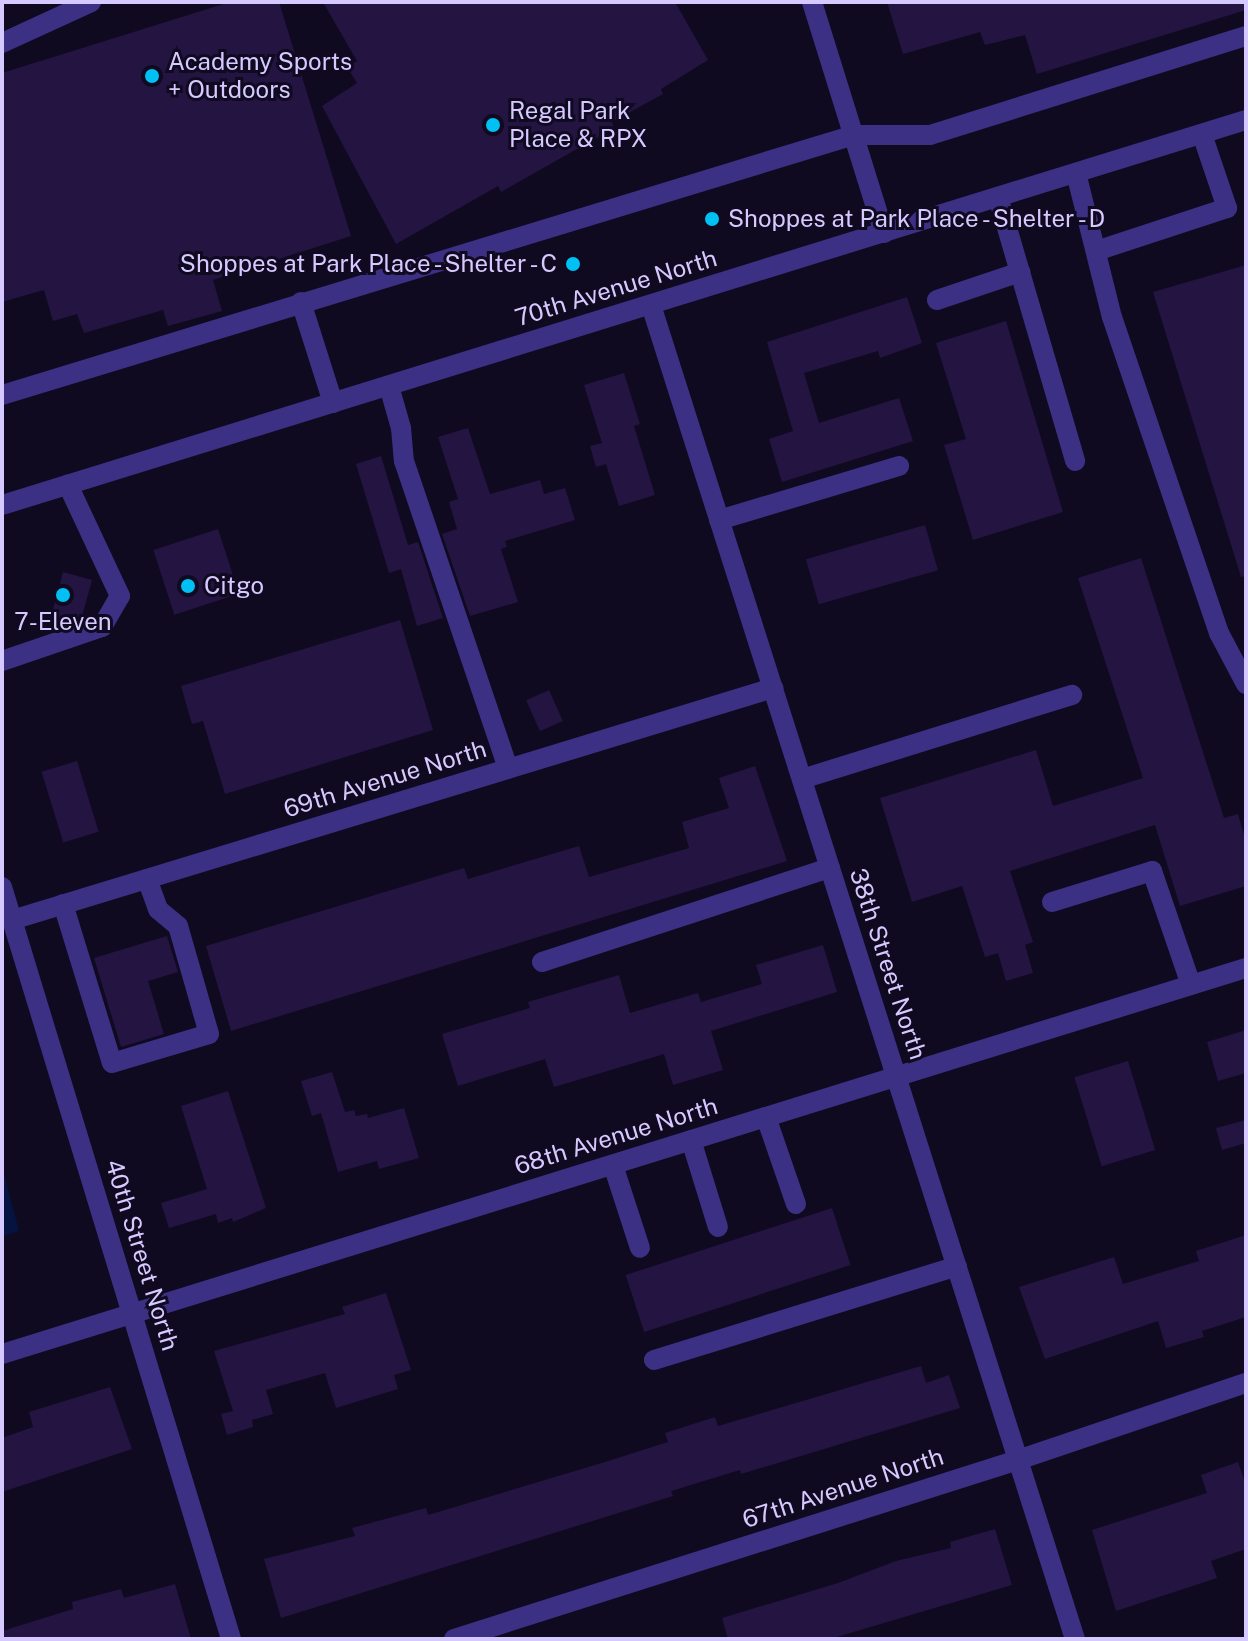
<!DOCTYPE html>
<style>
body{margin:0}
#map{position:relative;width:1248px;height:1641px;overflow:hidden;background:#100a20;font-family:"Public Sans",sans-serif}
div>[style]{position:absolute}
.water>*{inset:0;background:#04133f}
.building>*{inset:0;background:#231442;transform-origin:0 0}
.minor>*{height:20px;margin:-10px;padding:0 10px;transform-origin:10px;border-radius:10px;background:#3c3084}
.dots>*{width:22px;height:22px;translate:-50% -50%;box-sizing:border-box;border:4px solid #100a20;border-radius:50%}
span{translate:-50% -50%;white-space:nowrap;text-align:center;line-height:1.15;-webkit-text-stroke:6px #100a20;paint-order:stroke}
.poi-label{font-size:24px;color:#d5c9ff}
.left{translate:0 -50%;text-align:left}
.right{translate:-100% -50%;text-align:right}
.street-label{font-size:24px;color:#d5c9ff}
.frame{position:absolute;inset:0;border:4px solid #d5c9ff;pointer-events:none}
</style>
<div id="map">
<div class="water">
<div style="clip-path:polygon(2px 1166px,19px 1231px,2px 1237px)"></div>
</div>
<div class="building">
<div style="clip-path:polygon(230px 2px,279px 2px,351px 236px,213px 280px,222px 311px,168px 326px,163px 310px,84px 333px,77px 314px,53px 321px,44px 290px,2px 302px,2px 73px)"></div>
<div style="clip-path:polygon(323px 2px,675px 2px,708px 60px,661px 89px,663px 94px,612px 122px,614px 128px,501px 192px,498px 186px,396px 244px,322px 106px,357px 83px,347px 67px,357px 61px)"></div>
<div style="clip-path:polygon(887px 2px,1246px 2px,1246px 10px,1037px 74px,1025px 35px,985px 45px,980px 32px,903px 54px)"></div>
<div style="clip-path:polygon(1246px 265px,1246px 576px,1241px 577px,1153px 292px)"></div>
<div style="clip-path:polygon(907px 297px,922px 343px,880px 358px,878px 351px,804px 373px,819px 423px,899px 398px,913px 441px,782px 482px,769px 439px,793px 431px,767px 342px)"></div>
<div style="clip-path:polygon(1006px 321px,1063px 512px,973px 540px,944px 445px,966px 439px,936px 343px)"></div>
<div style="clip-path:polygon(624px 373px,640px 424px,634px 426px,655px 495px,619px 506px,606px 464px,596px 467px,590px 446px,602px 443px,584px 385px)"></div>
<div style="clip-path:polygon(468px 428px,490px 494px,540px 480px,544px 494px,565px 488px,575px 520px,505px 541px,507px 547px,501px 549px,518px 602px,470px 616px,442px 534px,457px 529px,449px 502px,458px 499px,438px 437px)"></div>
<div style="clip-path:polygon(381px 456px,408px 545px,418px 542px,443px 618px,417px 626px,401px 569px,389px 573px,356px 464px)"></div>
<div style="left:925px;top:525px;width:47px;height:124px;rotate:74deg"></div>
<div style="left:218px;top:529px;width:68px;height:68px;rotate:72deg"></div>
<div style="clip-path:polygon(1141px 558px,1224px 818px,1238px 814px,1246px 842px,1246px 886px,1180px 906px,1155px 825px,1010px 871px,1033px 942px,1025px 945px,1033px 973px,1006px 981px,998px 953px,985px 957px,962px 886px,912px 902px,880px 798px,1036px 750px,1053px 806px,1143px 778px,1078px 578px)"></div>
<div style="clip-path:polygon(63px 572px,92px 580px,81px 620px,74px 623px,51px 617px)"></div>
<div style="clip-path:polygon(400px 620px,433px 730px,225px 794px,203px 721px,192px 724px,181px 686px)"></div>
<div style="left:549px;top:690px;width:34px;height:25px;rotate:66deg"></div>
<div style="left:77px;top:761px;width:74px;height:37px;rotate:73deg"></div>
<div style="clip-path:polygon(755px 766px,787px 861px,231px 1031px,206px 946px,464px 868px,468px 879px,579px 846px,589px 877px,689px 848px,682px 822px,729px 808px,719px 778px)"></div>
<div style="clip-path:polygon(167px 936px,178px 972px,148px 981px,164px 1034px,121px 1047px,94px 958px)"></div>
<div style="clip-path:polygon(823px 945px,837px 992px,711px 1031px,723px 1070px,673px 1085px,664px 1054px,554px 1087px,545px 1059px,458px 1086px,442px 1034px,530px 1008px,528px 1002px,619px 975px,630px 1013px,698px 993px,701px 1002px,762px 984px,756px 965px)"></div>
<div style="clip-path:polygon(1246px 1030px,1246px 1073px,1218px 1081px,1207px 1042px)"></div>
<div style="left:1128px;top:1061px;width:93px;height:56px;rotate:73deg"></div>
<div style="clip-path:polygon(332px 1072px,345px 1112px,354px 1110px,356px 1116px,367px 1114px,368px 1118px,404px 1108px,419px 1158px,379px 1169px,377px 1161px,338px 1172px,321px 1113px,312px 1116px,301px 1081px)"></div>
<div style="clip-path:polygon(228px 1091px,266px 1208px,233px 1222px,232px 1218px,218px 1223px,216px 1214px,169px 1228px,161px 1203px,207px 1189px,181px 1106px)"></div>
<div style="clip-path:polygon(1246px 1120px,1246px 1143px,1222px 1150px,1216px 1128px)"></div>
<div style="left:832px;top:1208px;width:60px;height:217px;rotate:72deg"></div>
<div style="clip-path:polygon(1246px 1235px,1246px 1317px,1202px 1331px,1204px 1337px,1166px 1348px,1158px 1321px,1045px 1359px,1019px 1287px,1114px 1257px,1123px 1284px,1199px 1261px,1196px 1251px)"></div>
<div style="clip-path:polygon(386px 1293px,411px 1370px,394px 1375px,398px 1389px,336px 1408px,325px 1373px,266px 1390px,273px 1414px,252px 1420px,253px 1427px,227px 1435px,221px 1414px,233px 1411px,214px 1351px,345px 1314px,342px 1307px)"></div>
<div style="clip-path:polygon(921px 1366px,926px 1383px,949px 1375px,960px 1408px,741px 1474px,740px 1470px,671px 1491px,673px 1496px,281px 1618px,264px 1559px,355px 1536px,352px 1528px,426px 1508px,428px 1515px,605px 1462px,668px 1442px,665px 1433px,715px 1417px,718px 1426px)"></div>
<div style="clip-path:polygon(110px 1387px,132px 1449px,2px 1492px,2px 1438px,33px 1427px,29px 1412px)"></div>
<div style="clip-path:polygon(1238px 1462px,1246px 1485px,1246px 1549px,1211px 1561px,1217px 1578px,1116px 1611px,1092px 1530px,1207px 1493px,1201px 1475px)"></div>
<div style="clip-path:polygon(995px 1529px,1012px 1585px,830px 1639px,728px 1639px,722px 1618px,838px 1583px,896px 1561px,951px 1548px,950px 1542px)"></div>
<div style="clip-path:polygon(175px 1584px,191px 1639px,2px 1639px,2px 1631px,73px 1609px,72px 1602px,121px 1589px,124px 1598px)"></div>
</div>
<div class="minor">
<div style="left:812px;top:2px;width:242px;rotate:72.7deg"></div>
<div style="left:2px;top:43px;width:98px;rotate:-24.7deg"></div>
<div style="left:1076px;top:173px;width:148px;rotate:76deg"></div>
<div style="left:1112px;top:317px;width:334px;rotate:71.3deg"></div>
<div style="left:1219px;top:633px;width:58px;rotate:62.1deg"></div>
<div style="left:998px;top:197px;width:275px;rotate:73.7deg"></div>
<div style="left:1096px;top:251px;width:138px;rotate:-18.2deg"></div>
<div style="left:1227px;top:208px;width:78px;rotate:-108.7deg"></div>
<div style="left:937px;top:300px;width:88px;rotate:-18.6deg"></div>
<div style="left:301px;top:302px;width:106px;rotate:72.4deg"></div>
<div style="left:651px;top:305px;width:1400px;rotate:72.37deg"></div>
<div style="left:389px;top:386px;width:44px;rotate:74.1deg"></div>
<div style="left:401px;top:428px;width:33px;rotate:85deg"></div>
<div style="left:404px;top:461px;width:325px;rotate:71.3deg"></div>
<div style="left:2px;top:395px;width:891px;rotate:-16.97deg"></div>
<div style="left:854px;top:135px;width:76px"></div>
<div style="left:930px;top:135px;width:331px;rotate:-17.4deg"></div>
<div style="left:2px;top:505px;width:1302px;rotate:-17.2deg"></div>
<div style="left:719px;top:520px;width:188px;rotate:-16.7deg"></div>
<div style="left:2px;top:661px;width:106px;rotate:-18.8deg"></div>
<div style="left:102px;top:627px;width:36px;rotate:-60deg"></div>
<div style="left:120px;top:596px;width:123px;rotate:-115.1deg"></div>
<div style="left:802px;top:779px;width:283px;rotate:-17.3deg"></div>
<div style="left:2px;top:887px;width:786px;rotate:73.06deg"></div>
<div style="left:1052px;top:902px;width:105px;rotate:-17.2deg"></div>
<div style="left:1152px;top:871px;width:120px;rotate:71.1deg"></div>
<div style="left:63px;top:904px;width:166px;rotate:72.9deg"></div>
<div style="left:112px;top:1063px;width:101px;rotate:-16.6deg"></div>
<div style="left:209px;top:1034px;width:112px;rotate:-106deg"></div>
<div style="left:178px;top:926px;width:26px;rotate:-140deg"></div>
<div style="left:158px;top:909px;width:32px;rotate:-110deg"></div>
<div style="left:12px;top:920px;width:796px;rotate:-16.95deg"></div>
<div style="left:542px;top:962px;width:303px;rotate:-18.1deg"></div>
<div style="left:766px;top:1117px;width:92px;rotate:71deg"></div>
<div style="left:691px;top:1140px;width:91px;rotate:72.8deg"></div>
<div style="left:613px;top:1165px;width:87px;rotate:72deg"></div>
<div style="left:2px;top:1354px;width:1303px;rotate:-17.24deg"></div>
<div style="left:654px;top:1360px;width:317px;rotate:-17.2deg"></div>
<div style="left:454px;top:1639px;width:592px;rotate:-17.61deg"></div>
<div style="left:1018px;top:1460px;width:241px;rotate:-18.7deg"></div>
</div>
<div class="dots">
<div style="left:152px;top:76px;background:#00c0f4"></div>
<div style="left:493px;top:125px;background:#00c0f4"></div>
<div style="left:712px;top:219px;background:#00c0f4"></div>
<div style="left:573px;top:264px;background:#00c0f4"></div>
<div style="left:188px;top:586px;background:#00c0f4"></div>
<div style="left:63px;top:595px;background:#00c0f4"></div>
</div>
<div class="poi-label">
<span class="left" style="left:168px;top:76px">Academy Sports<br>+ Outdoors</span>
<span class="left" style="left:509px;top:125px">Regal Park<br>Place &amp; RPX</span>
<span class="left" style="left:728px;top:219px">Shoppes at Park Place - Shelter - D</span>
<span class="right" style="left:557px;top:264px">Shoppes at Park Place - Shelter - C</span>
<span class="left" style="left:204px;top:586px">Citgo</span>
<span style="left:63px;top:622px">7-Eleven</span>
</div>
<div class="street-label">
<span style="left:616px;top:288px;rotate:-17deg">70th Avenue North</span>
<span style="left:385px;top:779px;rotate:-17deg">69th Avenue North</span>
<span style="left:888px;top:964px;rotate:72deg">38th Street North</span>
<span style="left:616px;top:1136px;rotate:-17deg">68th Avenue North</span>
<span style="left:142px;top:1255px;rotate:73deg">40th Street North</span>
<span style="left:843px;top:1488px;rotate:-18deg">67th Avenue North</span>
</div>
<div class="frame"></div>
</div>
